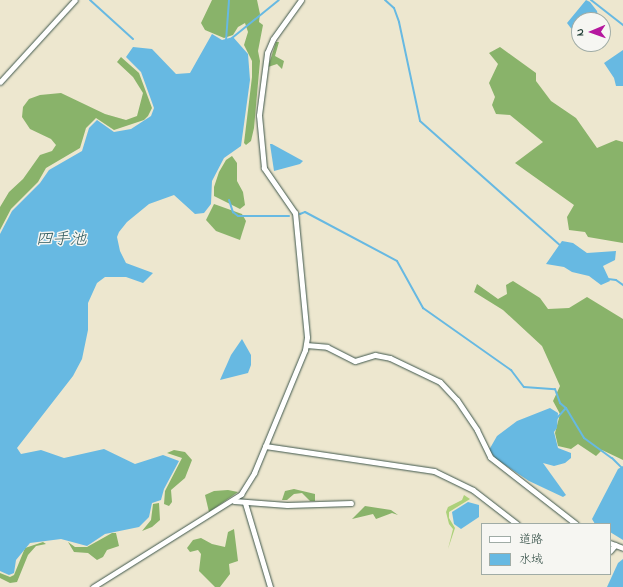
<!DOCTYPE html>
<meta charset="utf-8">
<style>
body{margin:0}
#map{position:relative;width:623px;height:587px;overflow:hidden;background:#ede7cf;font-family:"Indie Flower","Klee One",sans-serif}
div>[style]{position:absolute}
.green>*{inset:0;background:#acd17a}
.forest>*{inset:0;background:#89b36a}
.water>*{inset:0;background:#67b9e2}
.stream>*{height:2px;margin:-1px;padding:0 1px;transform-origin:1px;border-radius:1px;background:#67b9e2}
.roads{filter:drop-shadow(0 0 1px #3e564b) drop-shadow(0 0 1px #3e564b)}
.street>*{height:5px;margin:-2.5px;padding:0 2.5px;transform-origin:2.5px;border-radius:2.5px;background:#fff}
span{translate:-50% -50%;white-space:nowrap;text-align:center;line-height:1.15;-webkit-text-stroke:3px #f6f6f2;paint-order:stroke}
.water-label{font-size:17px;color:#315c60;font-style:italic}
.legend{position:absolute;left:481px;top:523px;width:130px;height:52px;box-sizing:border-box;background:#f6f6f2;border:1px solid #a0aca6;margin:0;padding:5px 7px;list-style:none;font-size:12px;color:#1f3d34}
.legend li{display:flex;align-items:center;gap:8px;height:20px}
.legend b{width:20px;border:1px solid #a0aca6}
.north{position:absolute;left:571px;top:12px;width:40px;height:40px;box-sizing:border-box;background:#f6f6f2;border:1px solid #a0aca6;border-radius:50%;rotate:268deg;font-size:11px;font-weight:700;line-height:16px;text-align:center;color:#1f3d34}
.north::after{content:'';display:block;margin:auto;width:14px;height:18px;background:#b5179e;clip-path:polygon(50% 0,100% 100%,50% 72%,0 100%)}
</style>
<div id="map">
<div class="green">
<div style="clip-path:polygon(464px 495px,470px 499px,449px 512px,449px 518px,455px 528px,448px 549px,453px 529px,449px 524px,446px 512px,448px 507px,462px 500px)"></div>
</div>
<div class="forest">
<div style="clip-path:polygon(212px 0,257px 0,260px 14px,259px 22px,263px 25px,258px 51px,260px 61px,254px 128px,251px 141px,246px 145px,244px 143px,252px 77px,252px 61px,244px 45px,248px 32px,245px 23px,238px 27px,233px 35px,224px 38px,205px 30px,201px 23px)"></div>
<div style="clip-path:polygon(276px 42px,279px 42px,275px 56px,284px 61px,282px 69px,277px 64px,268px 67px)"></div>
<div style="clip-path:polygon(500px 47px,536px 73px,536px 81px,551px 101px,576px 118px,597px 148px,616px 140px,623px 142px,623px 243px,588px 237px,585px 232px,569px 230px,567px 217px,574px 205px,515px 163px,543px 142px,510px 115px,496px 114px,492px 105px,495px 97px,489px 83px,498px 64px,489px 53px)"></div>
<div style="clip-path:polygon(121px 57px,139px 73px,152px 108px,148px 116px,144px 120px,114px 130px,96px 118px,86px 128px,80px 148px,46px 168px,38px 182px,11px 209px,0 230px,0 207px,9px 192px,23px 179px,40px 155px,52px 151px,56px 145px,51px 139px,30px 129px,22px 117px,23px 107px,29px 99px,40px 95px,61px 93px,105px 114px,126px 120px,137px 116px,143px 93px,133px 77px,117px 62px)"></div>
<div style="clip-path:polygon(232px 156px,237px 163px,237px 181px,243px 192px,245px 205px,240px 209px,214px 196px,214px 187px,219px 172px,226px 160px)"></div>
<div style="clip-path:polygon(214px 204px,242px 214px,246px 221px,240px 240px,216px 231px,206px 220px)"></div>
<div style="clip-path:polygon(513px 281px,540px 298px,548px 309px,569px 308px,587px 297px,623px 319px,623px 460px,602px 450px,596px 456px,578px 444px,571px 449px,558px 446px,555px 433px,560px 414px,553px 401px,560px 386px,542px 346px,503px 310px,474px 292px,477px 284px,498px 299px,507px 294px,506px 285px)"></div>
<div style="clip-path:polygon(174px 450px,185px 452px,192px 460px,185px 478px,171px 490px,172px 502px,169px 506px,164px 504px,165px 491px,182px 458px,167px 453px)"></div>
<div style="clip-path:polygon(294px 489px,315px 494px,315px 501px,310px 501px,302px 493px,294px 494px,287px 500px,282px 500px,285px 491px)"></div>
<div style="clip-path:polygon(228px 490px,238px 492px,209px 512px,205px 495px,214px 491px)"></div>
<div style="clip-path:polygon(159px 503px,160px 520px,152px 527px,142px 531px,151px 520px,153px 504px)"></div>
<div style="clip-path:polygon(365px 506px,391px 510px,398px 515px,392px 513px,376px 519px,373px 514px,352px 519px)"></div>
<div style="clip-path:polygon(234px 529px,238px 561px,229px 564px,230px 574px,220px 587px,215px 587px,199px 571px,201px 554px,198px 550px,190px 552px,187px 548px,193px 540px,201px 538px,212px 544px,225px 547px,228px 532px)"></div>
<div style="clip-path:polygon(112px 533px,116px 533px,119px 546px,107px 550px,103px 557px,97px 560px,88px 553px,74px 552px,68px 542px,75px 547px,87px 547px)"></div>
<div style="clip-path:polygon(43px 542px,46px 544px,36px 546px,28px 555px,17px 582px,10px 583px,0 578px,0 573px,10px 577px,14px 575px,25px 548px)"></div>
</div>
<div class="water">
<div style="clip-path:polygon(586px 0,590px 2px,597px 11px,599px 20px,579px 20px,579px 39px,567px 23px)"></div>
<div style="clip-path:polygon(212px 34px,222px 40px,233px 37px,248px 54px,250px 80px,241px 146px,224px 158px,212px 181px,211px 204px,204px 213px,195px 214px,174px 195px,149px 204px,127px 222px,119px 232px,117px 237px,120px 251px,126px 263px,153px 273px,143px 283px,126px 277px,105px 277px,97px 283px,88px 303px,88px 330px,82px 359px,73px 376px,17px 448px,21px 454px,41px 450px,64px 458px,104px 449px,135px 464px,163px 455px,179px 461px,164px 489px,161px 500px,152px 503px,149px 517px,139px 527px,105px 534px,87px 546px,61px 539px,30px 543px,16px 560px,14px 573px,9px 575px,0 571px,0 234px,12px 211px,40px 183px,49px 170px,82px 151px,89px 128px,97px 120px,114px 132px,131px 129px,151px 116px,154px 108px,141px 72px,126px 57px,133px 47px,152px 49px,176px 74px,190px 73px)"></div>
<div style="clip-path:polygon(623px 50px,623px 86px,616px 86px,614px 78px,604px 63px)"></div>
<div style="clip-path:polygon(270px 144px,272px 144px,303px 161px,300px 164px,274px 171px)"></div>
<div style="clip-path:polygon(562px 241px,573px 243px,587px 253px,616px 251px,615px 260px,603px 266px,610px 281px,601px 285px,589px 276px,572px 272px,564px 267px,546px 264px)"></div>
<div style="clip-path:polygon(242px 339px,251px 355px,251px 365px,248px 373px,220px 380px,231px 355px)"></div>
<div style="clip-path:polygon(550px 408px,558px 413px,557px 428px,554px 432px,558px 448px,571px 453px,571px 458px,565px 463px,554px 466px,543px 463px,566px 495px,563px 497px,529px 481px,496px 459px,489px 450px,497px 436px,517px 421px)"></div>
<div style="clip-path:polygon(623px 466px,623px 540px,610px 532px,610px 524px,595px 524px,592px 519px,618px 469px)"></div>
<div style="clip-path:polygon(468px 502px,479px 505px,479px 517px,461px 529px,454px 524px,452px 512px)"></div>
<div style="clip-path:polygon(623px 559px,623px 587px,607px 587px,618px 563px)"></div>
</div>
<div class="stream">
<div style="left:90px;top:0;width:58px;rotate:42.2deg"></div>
<div style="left:385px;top:0;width:12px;rotate:42deg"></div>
<div style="left:394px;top:8px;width:15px;rotate:70deg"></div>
<div style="left:399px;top:22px;width:101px;rotate:78deg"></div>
<div style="left:420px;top:121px;width:188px;rotate:41.6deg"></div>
<div style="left:591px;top:0;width:41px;rotate:38deg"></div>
<div style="left:232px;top:38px;width:60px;rotate:-39deg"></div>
<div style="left:226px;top:41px;width:41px;rotate:-85.8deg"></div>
<div style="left:229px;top:200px;width:13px;rotate:72deg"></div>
<div style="left:233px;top:212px;width:6px;rotate:39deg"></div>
<div style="left:238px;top:216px;width:51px"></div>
<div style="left:300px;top:214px;width:5px;rotate:-22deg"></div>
<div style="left:305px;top:212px;width:104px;rotate:28deg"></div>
<div style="left:397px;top:261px;width:54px;rotate:61deg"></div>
<div style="left:423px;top:308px;width:108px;rotate:35.2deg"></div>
<div style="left:511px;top:370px;width:21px;rotate:53deg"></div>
<div style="left:524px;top:387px;width:31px;rotate:4deg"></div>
<div style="left:555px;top:389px;width:15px;rotate:70deg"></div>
<div style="left:560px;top:403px;width:8px;rotate:40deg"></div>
<div style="left:566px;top:408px;width:15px;rotate:132deg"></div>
<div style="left:608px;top:279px;width:8px;rotate:7deg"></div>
<div style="left:616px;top:280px;width:9px;rotate:36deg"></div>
<div style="left:566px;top:408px;width:35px;rotate:59deg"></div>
<div style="left:584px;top:438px;width:34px;rotate:36deg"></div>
<div style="left:612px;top:458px;width:14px;rotate:45deg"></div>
</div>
<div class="roads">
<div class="street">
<div style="left:0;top:82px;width:111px;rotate:-47.6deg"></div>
<div style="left:306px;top:345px;width:21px;rotate:5deg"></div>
<div style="left:327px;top:347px;width:31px;rotate:27deg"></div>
<div style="left:355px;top:361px;width:21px;rotate:-17deg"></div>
<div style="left:375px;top:355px;width:15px;rotate:11deg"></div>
<div style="left:390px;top:358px;width:55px;rotate:25.6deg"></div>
<div style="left:440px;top:382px;width:25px;rotate:47deg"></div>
<div style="left:457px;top:400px;width:36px;rotate:56deg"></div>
<div style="left:477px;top:430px;width:30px;rotate:64deg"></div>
<div style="left:490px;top:457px;width:109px;rotate:37.9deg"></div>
<div style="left:265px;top:446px;width:171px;rotate:8.4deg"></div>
<div style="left:434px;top:471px;width:43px;rotate:26deg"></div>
<div style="left:473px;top:490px;width:56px;rotate:37.7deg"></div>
<div style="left:234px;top:501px;width:53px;rotate:4.3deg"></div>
<div style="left:287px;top:505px;width:64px;rotate:-1.8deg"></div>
<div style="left:245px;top:503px;width:88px;rotate:73.4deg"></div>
<div style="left:610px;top:543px;width:14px;rotate:21deg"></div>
<div style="left:610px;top:551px;width:8px;rotate:-50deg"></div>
<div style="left:93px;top:587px;width:175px;rotate:-32.1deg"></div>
<div style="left:241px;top:494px;width:25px;rotate:-58deg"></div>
<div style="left:254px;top:473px;width:133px;rotate:-67.5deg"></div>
<div style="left:305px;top:350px;width:13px;rotate:-81deg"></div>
<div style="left:307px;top:337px;width:125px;rotate:-95.5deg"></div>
<div style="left:295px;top:213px;width:55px;rotate:-124.6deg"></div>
<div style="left:264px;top:168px;width:53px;rotate:-95.4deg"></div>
<div style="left:259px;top:115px;width:63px;rotate:-82.6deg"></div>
<div style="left:267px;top:53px;width:15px;rotate:-67deg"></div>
<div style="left:273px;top:39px;width:48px;rotate:-54.3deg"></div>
</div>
</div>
<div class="water-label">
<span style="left:61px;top:240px">四手池</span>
</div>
<ul class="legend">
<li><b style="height:5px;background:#fff"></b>道路</li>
<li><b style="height:11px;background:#67b9e2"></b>水域</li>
</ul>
<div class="north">N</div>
</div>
